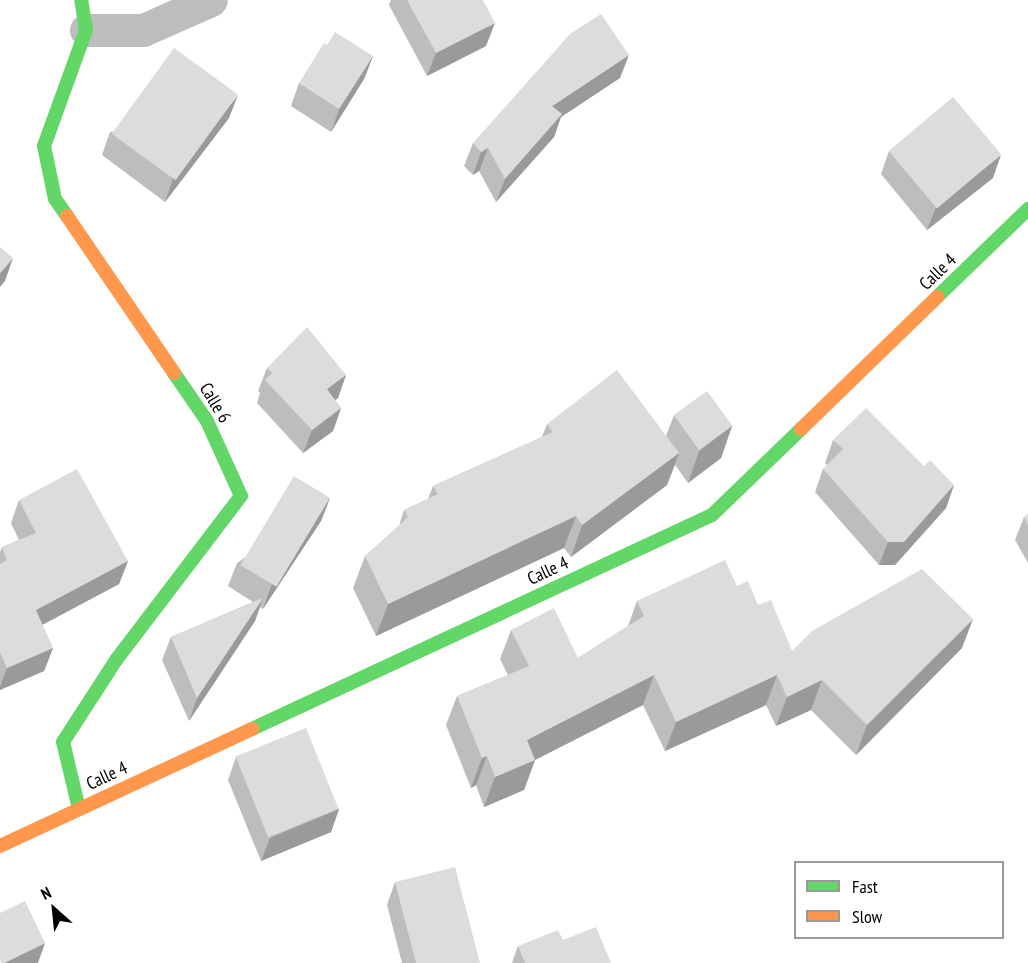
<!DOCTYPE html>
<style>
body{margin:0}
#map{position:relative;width:1028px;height:963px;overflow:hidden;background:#fff;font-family:"PT Sans Narrow",sans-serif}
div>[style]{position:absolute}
.street>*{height:33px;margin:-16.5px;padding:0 16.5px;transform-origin:16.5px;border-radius:16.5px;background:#bdbdbd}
.fast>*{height:14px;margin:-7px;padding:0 7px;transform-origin:7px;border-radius:7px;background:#63d668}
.slow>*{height:14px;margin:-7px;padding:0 7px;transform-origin:7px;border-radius:7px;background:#ff974d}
.wall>*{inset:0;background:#bdbdbd}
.shaded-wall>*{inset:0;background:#9a9a9a}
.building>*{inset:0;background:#dcdcdc;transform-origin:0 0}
span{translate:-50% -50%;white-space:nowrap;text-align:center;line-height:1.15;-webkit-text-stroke:5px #fff;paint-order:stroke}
.street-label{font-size:18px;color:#000}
.legend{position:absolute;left:794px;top:861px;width:210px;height:78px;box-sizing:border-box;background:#fff;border:2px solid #999;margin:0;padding:8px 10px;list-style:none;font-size:18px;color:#000}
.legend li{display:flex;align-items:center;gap:12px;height:30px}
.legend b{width:30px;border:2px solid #999}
.north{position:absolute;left:24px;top:879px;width:60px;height:60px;-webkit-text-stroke:4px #fff;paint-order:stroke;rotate:333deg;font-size:16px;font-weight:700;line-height:24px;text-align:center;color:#000}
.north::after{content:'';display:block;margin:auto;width:21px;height:27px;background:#000;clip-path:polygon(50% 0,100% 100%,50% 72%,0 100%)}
</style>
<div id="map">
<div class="street">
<div style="left:86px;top:30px;width:57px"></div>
<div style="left:143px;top:30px;width:74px;rotate:-23.8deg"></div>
</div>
<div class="fast">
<div style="left:67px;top:216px;width:21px;rotate:-125deg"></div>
<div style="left:55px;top:199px;width:54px;rotate:-101.7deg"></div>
<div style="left:44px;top:146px;width:123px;rotate:-70.1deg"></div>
<div style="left:86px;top:30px;width:30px;rotate:-99deg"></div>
<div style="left:937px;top:297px;width:127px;rotate:-44deg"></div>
<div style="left:252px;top:729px;width:507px;rotate:-24.95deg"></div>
<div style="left:712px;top:515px;width:124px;rotate:-44deg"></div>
<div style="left:79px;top:809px;width:69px;rotate:-103.4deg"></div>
<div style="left:63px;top:742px;width:98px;rotate:-57.1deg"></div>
<div style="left:116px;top:660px;width:206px;rotate:-52.7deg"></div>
<div style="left:241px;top:496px;width:82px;rotate:-114.4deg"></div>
<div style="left:207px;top:421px;width:58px;rotate:-124.5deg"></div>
</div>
<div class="slow">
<div style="left:67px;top:216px;width:190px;rotate:55.7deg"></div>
<div style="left:801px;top:429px;width:190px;rotate:-44.1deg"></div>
<div style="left:0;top:846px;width:278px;rotate:-24.9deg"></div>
</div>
<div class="wall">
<div style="clip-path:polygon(391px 0,483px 0,486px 46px,427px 76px,389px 5px)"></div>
<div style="clip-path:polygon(373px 56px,364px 79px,331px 132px,291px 106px,299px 83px)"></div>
<div style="clip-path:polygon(620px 78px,561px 117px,554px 137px,496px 202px,479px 171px,473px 175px,464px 166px,473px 143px)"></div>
<div style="clip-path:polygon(229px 118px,165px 202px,102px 155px,110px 132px)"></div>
<div style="clip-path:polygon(889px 151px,993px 178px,927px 230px,881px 174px)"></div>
<div style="clip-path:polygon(267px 368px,346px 375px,338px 398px,335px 400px,341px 408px,333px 431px,303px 453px,257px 403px,260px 393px,258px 391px)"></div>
<div style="clip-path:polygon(674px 415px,732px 426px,721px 458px,688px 483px,675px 465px,667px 485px,571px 557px,564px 548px,376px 636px,353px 588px,365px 556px,399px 526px,404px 510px,428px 499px,433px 486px,542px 437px,547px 424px,666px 436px)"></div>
<div style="clip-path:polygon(833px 440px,924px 466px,954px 485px,946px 508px,895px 565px,879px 565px,815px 492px,823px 469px,827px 465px,825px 463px)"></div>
<div style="clip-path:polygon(330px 498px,321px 521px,263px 609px,260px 607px,255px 621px,189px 721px,162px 660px,171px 637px,253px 602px,228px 586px,237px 563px)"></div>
<div style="clip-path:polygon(19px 500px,128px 561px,119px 584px,42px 625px,53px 648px,44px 671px,0 690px,0 552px,2px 547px,19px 540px,11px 523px)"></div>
<div style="clip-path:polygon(1028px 514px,1028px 563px,1015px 540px,1024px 517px)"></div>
<div style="clip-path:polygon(737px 586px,758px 605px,792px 651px,962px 648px,856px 755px,811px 710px,776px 726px,766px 705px,665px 751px,643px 705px,535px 760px,524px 790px,484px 807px,476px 785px,471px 788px,446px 725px,457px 696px,508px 675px,500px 659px,511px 630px,578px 658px,628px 626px,637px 601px)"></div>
<div style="clip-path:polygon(236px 757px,339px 809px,331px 832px,261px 861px,228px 780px)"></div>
<div style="clip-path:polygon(395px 882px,480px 963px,402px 963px,387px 905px)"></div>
<div style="clip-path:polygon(518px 946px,611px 963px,512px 963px)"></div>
</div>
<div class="shaded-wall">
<div style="clip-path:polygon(495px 23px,486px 46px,427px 76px,436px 53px)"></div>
<div style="clip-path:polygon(629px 55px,620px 78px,561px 117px,554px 137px,496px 202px,505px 179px,552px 106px)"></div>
<div style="clip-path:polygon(373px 56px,364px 79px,331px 132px,339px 109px)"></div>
<div style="clip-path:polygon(238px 95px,229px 118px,165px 202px,173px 179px)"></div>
<div style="clip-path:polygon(488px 148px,479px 171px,473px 175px,481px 152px)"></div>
<div style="clip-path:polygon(1001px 155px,993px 178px,927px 230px,936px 207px)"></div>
<div style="clip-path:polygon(13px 258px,5px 281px,0 287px,0 273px)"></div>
<div style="clip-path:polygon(346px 375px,338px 398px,319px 412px,327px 389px)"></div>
<div style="clip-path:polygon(341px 408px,333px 431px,303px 453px,312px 430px)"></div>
<div style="clip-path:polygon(732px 426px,721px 458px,688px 483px,699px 451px)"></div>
<div style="clip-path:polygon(679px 453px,667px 485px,571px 557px,582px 525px)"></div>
<div style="clip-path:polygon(954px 485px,946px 508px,895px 565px,879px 565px,888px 542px)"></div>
<div style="clip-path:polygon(330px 498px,321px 521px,263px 609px,271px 586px)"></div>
<div style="clip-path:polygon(576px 516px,564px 548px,376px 636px,388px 604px)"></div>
<div style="clip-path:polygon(128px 561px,119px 584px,27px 633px,36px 610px)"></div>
<div style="clip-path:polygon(263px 598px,255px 621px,189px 721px,197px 698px)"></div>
<div style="clip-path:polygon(973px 619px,962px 648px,856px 755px,867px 725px)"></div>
<div style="clip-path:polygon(53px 648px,44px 671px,0 690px,0 687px,7px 668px)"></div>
<div style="clip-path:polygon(654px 675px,643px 705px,529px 763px,535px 760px,524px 790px,484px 807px,495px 777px,527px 740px)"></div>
<div style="clip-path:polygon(777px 675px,766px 705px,665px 751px,676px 722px)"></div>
<div style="clip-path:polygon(822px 680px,811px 710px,776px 726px,787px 697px)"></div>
<div style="clip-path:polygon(487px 756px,476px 785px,471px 788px,482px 758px)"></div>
<div style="clip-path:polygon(339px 809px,331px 832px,261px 861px,270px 838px)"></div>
<div style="clip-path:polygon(45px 943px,38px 963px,4px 963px)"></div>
</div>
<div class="building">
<div style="clip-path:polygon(407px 0,483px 0,495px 23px,436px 53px)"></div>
<div style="clip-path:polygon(601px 14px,629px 55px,552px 106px,562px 114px,505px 179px,488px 148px,481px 152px,473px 143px,570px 34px)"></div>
<div style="clip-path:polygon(335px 32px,373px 56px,339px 109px,299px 83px,324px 43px,327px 45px)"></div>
<div style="left:174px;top:48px;width:79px;height:106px;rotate:36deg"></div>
<div style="left:953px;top:97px;width:75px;height:84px;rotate:50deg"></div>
<div style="clip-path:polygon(0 247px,13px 258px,0 273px)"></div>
<div style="clip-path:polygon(307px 327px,346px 375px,327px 389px,341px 408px,312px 430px,265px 380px,272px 373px,267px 368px)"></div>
<div style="clip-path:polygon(617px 370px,679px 453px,582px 525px,576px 516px,388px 604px,365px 556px,408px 517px,404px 510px,438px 494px,433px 486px,553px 432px,547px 424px)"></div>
<div style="left:707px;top:391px;width:43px;height:41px;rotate:54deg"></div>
<div style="clip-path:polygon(866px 408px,924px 466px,930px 460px,954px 485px,904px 542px,888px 542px,823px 469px,843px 449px,833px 440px)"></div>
<div style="clip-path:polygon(77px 469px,128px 561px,36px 610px,53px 648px,7px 668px,0 652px,0 564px,7px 560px,2px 547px,36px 533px,19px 500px)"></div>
<div style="left:294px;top:476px;width:42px;height:104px;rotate:31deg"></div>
<div style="clip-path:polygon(1028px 514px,1028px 525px,1024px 517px)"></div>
<div style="clip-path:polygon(725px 560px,737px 586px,748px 581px,758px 605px,771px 600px,792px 651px,812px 631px,922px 569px,973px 619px,867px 725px,822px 680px,787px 697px,777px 675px,676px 722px,654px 675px,527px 740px,535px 760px,495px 777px,487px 756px,482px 758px,457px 696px,529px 666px,511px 630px,554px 608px,578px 658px,644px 616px,637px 601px)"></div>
<div style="clip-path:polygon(263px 598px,197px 698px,171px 637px)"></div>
<div style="left:306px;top:728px;width:87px;height:76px;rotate:68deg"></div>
<div style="clip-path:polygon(455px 867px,480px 963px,416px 963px,395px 882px)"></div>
<div style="clip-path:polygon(25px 901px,45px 943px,4px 963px,1px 963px,0 960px,0 913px)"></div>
<div style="clip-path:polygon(596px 927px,611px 963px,525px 963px,518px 946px,558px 930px,563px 940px)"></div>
</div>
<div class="street-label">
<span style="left:938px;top:272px;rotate:-44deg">Calle 4</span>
<span style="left:215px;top:403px;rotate:59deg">Calle 6</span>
<span style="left:548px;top:571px;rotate:-25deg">Calle 4</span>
<span style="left:107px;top:776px;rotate:-25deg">Calle 4</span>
</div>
<ul class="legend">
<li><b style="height:8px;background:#63d668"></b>Fast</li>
<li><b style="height:8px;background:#ff974d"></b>Slow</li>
</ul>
<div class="north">N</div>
</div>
